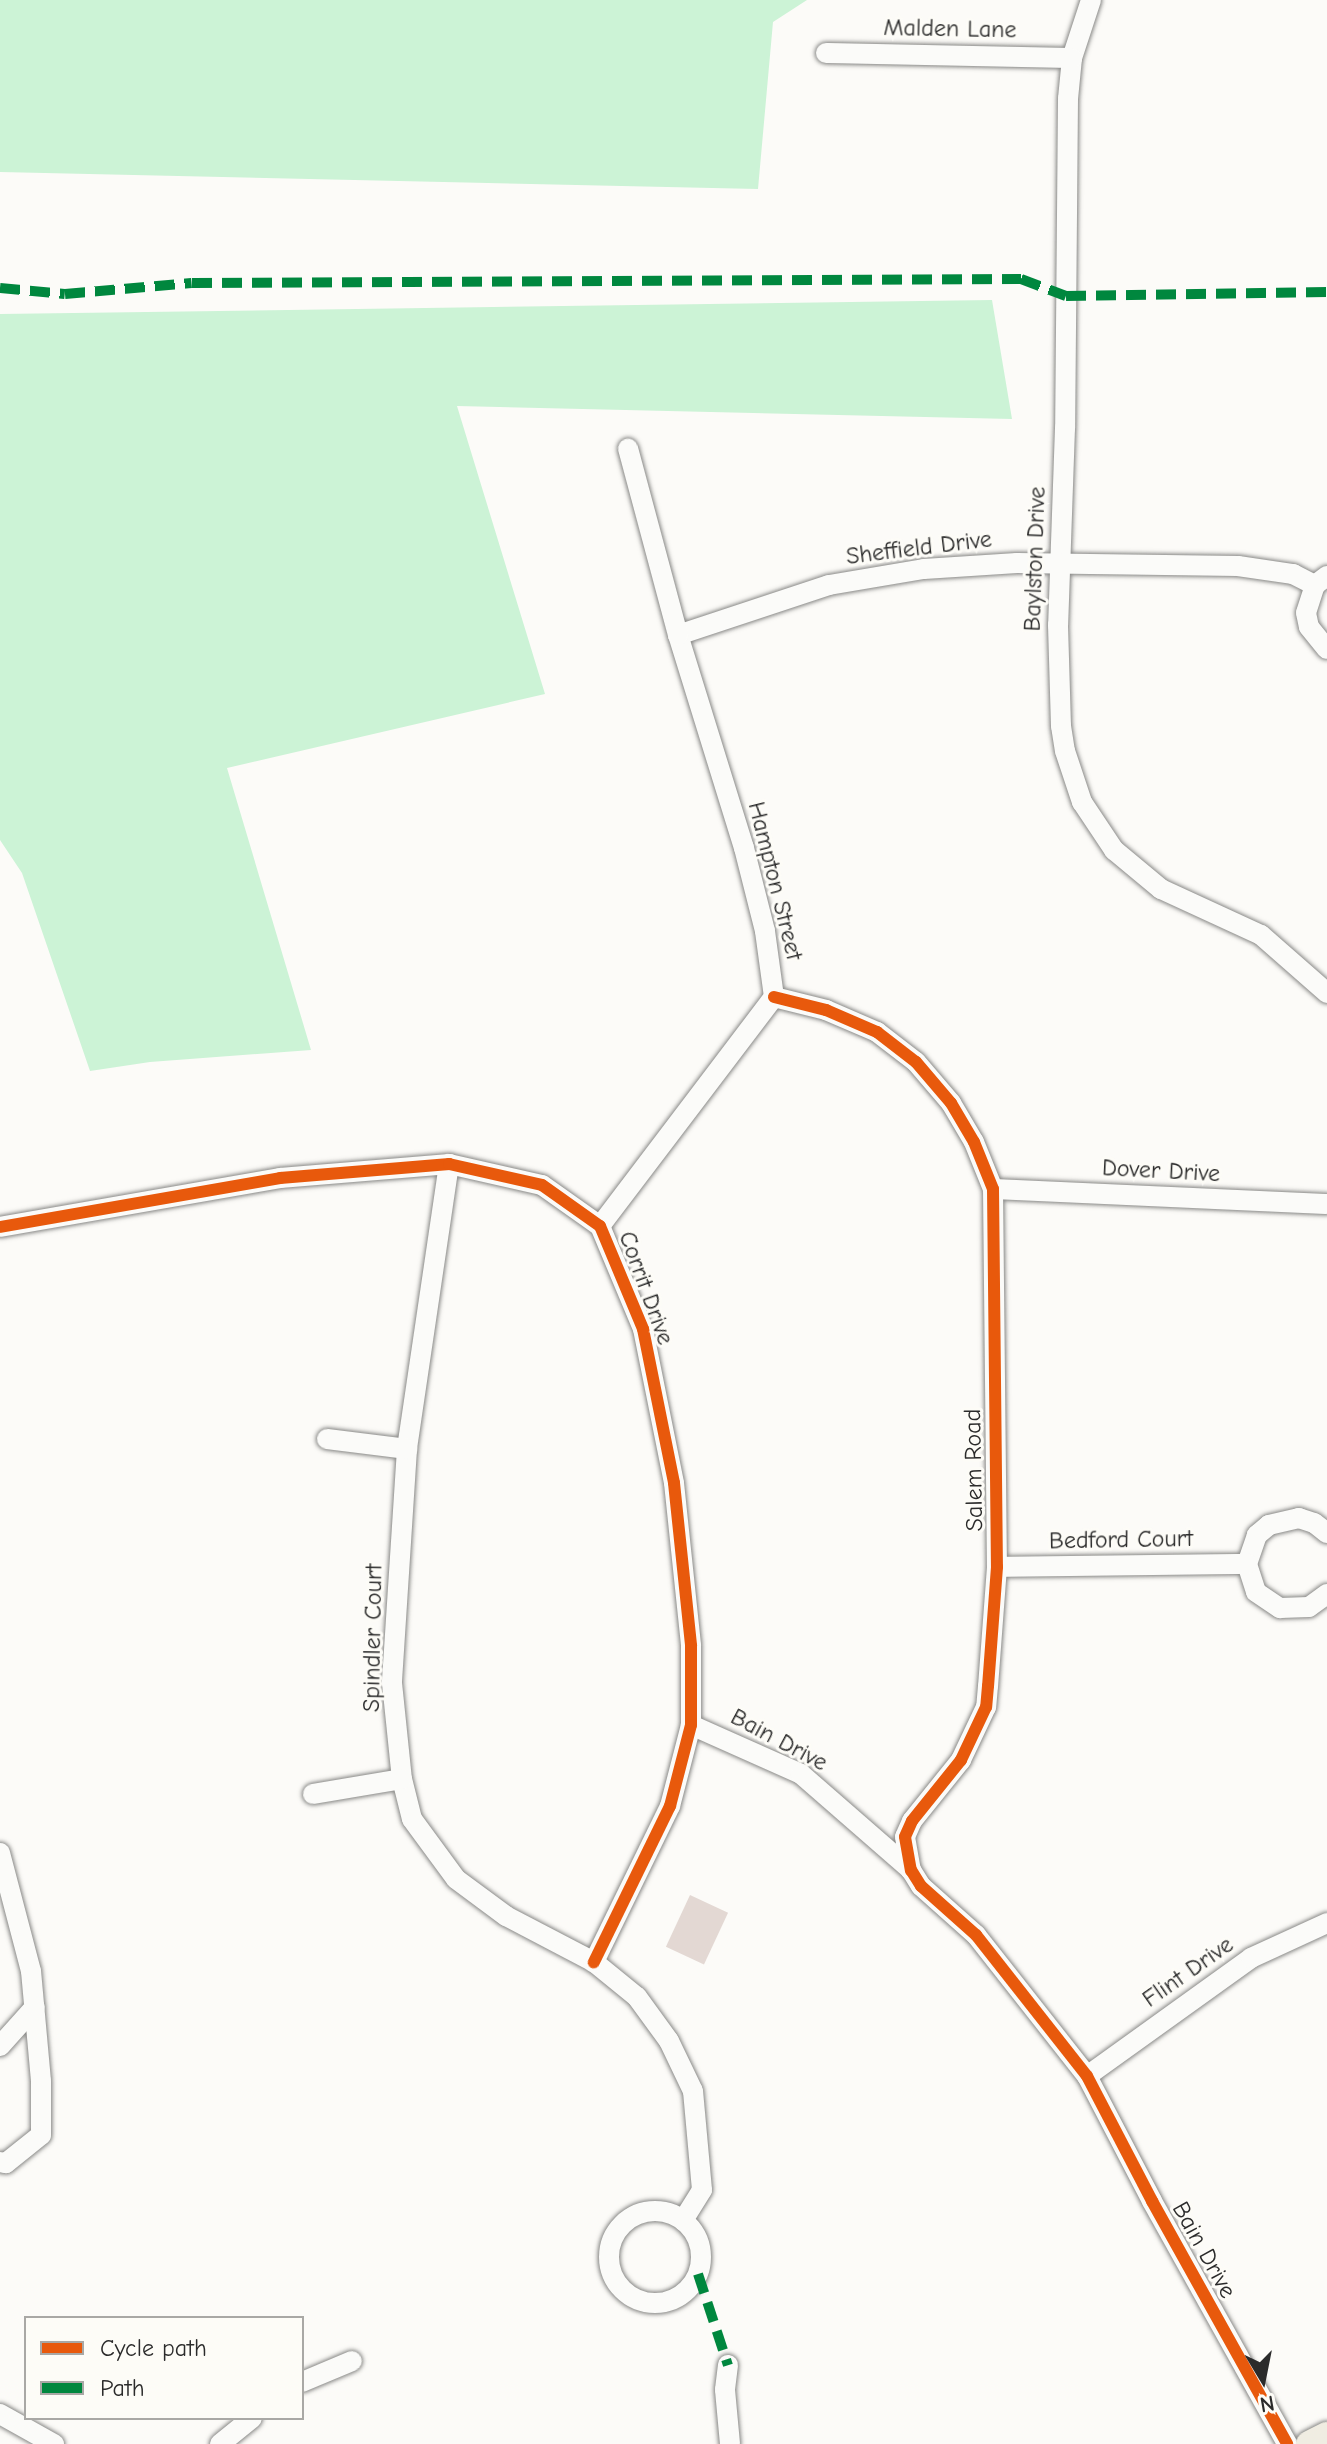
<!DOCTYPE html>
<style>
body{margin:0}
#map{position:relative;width:1327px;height:2444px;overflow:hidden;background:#fcfbf8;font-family:"Comic Neue",sans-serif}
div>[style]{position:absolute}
.green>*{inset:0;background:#ccf3d6}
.building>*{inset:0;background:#e3d8d3;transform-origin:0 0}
.roads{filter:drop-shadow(0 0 2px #898987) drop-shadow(0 0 2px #898987)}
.minor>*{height:20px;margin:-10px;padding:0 10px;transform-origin:10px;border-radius:10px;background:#fbfbf9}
.minor>.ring{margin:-10px;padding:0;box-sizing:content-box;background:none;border:20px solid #fbfbf9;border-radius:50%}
.major>*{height:26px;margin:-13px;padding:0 13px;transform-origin:13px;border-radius:13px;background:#f0ede2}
.quiet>*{height:10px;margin-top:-5px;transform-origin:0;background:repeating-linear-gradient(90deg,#00873e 0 20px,transparent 0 30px)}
.cycleway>*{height:12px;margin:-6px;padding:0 6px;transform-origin:6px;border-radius:6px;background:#e8590c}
span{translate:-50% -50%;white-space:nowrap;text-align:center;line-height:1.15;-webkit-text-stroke:6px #fdfcf7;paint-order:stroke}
.street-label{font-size:24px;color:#2b2b2b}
.legend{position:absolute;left:24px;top:2316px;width:280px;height:104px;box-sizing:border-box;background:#fdfcf7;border:2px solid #a9a8a5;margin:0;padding:10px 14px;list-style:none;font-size:24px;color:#2b2b2b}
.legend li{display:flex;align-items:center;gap:16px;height:40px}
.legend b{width:40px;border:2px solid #a9a8a5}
.north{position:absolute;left:1223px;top:2340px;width:80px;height:80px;-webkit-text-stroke:6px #fdfcf7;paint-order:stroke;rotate:170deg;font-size:22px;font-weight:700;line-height:32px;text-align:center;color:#2b2b2b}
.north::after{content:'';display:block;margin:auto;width:28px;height:36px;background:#2b2b2b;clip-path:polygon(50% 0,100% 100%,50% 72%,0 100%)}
</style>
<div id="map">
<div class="green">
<div style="clip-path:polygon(0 0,807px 0,773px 22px,758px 189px,0 172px)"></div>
<div style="clip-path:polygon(992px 300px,1012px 419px,457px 406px,545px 694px,227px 768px,311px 1050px,150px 1062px,90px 1071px,22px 873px,0 840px,0 314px)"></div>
</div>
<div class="building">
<div style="left:690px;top:1895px;width:42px;height:57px;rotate:25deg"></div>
</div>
<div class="roads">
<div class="minor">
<div style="left:1091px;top:0;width:61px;rotate:108.1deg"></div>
<div style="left:1072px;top:58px;width:41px;rotate:95.6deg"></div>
<div style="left:1068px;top:99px;width:329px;rotate:90.5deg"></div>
<div style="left:1065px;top:428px;width:197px;rotate:92deg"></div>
<div style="left:1058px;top:625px;width:101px;rotate:88.3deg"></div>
<div style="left:1061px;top:726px;width:25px;rotate:81deg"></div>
<div style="left:1065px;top:751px;width:54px;rotate:71.6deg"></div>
<div style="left:1082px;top:802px;width:58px;rotate:56.3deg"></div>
<div style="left:1114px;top:850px;width:61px;rotate:39.7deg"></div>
<div style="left:1161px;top:889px;width:110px;rotate:24.7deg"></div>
<div style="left:1261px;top:935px;width:88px;rotate:41.3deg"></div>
<div style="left:826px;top:53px;width:246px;rotate:1.2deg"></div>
<div style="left:1327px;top:576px;width:15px;rotate:143deg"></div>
<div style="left:1315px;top:585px;width:29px;rotate:108deg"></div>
<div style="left:1306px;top:613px;width:14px;rotate:78deg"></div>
<div style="left:1309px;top:627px;width:28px;rotate:51deg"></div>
<div style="left:678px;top:635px;width:159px;rotate:-18.3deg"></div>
<div style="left:829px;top:585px;width:96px;rotate:-9.6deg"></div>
<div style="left:924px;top:569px;width:93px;rotate:-3.7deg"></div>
<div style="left:1017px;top:563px;width:221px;rotate:0.8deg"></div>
<div style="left:1238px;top:566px;width:56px;rotate:8.3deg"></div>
<div style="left:1293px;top:574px;width:25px;rotate:27deg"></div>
<div style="left:774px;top:997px;width:54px;rotate:14deg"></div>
<div style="left:826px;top:1010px;width:56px;rotate:23.3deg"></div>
<div style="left:877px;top:1032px;width:49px;rotate:37.6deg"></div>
<div style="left:916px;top:1062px;width:54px;rotate:49.5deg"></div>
<div style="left:951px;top:1103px;width:45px;rotate:59.5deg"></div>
<div style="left:974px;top:1142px;width:51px;rotate:68deg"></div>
<div style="left:993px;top:1189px;width:378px;rotate:89.4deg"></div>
<div style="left:997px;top:1567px;width:119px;rotate:94.3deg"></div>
<div style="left:988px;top:1686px;width:21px;rotate:95deg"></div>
<div style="left:986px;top:1707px;width:59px;rotate:115.3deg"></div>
<div style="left:961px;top:1760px;width:78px;rotate:128.8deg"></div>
<div style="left:912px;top:1821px;width:17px;rotate:114deg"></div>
<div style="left:905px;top:1837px;width:34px;rotate:80deg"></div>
<div style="left:911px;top:1870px;width:19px;rotate:58deg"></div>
<div style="left:921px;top:1886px;width:74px;rotate:41.7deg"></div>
<div style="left:976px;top:1935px;width:179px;rotate:51.8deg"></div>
<div style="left:1087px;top:2076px;width:141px;rotate:62.5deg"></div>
<div style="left:1152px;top:2201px;width:278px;rotate:60.9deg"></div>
<div style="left:449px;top:1164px;width:288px;rotate:98.4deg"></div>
<div style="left:407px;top:1449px;width:234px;rotate:93.7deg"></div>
<div style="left:392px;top:1683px;width:97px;rotate:84.1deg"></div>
<div style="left:402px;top:1779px;width:41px;rotate:76deg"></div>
<div style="left:412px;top:1819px;width:74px;rotate:53.7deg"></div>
<div style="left:456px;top:1879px;width:62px;rotate:36.5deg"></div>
<div style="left:506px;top:1916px;width:99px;rotate:27.6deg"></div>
<div style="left:594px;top:1962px;width:55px;rotate:39.1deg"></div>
<div style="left:637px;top:1997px;width:54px;rotate:54deg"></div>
<div style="left:669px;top:2041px;width:55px;rotate:64.4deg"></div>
<div style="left:693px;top:2091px;width:99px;rotate:84.8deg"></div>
<div style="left:702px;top:2190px;width:36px;rotate:122deg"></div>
<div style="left:993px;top:1189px;width:334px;rotate:2.6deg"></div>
<div style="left:600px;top:1226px;width:288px;rotate:-52.8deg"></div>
<div style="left:774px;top:997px;width:67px;rotate:-97.8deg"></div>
<div style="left:765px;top:931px;width:86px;rotate:-104.2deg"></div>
<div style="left:744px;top:848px;width:223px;rotate:-107.2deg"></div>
<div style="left:678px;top:635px;width:193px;rotate:-105deg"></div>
<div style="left:0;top:1227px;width:284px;rotate:-9.9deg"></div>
<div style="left:280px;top:1178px;width:170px;rotate:-4.7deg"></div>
<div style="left:449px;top:1164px;width:95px;rotate:12.7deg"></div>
<div style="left:542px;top:1185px;width:71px;rotate:35.3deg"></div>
<div style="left:600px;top:1226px;width:112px;rotate:67.3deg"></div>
<div style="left:643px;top:1329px;width:157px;rotate:78.6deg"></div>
<div style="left:674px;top:1483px;width:164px;rotate:84deg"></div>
<div style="left:691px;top:1646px;width:79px;rotate:90deg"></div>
<div style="left:691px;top:1725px;width:84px;rotate:104.5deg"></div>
<div style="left:670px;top:1806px;width:174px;rotate:116deg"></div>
<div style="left:327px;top:1439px;width:81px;rotate:7.1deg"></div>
<div style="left:1327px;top:1533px;width:16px;rotate:-142deg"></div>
<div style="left:1314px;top:1523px;width:16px;rotate:-162deg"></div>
<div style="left:1299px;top:1518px;width:31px;rotate:167deg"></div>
<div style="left:1269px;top:1525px;width:16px;rotate:140deg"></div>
<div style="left:1257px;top:1535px;width:31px;rotate:109deg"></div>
<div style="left:1247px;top:1564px;width:29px;rotate:72deg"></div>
<div style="left:1256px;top:1592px;width:29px;rotate:34deg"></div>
<div style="left:1280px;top:1608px;width:29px;rotate:-2deg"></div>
<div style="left:1309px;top:1607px;width:22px;rotate:-36deg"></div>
<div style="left:997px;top:1567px;width:250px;rotate:-0.7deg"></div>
<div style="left:691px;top:1725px;width:120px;rotate:24deg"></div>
<div style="left:801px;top:1774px;width:146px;rotate:41.1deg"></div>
<div style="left:313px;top:1794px;width:90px;rotate:-9.6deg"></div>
<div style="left:0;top:1853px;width:122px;rotate:75.3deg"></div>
<div style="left:31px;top:1971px;width:110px;rotate:84.8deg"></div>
<div style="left:41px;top:2081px;width:54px;rotate:90deg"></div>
<div style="left:41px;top:2135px;width:45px;rotate:141.3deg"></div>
<div style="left:6px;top:2163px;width:6px;rotate:-171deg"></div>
<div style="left:0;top:2046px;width:52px;rotate:-48.1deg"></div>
<div style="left:1087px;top:2076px;width:202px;rotate:-35.7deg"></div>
<div style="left:1251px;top:1958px;width:84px;rotate:-24.7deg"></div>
<div class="ring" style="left:609px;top:2211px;width:72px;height:72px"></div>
<div style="left:728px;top:2365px;width:25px;rotate:97deg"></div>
<div style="left:725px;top:2390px;width:54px;rotate:84.7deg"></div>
<div style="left:302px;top:2382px;width:54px;rotate:-22.8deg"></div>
<div style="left:0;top:2414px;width:62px;rotate:29.1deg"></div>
<div style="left:220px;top:2444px;width:41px;rotate:-39.1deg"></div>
</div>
<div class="major">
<div style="left:1309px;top:2444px;width:20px;rotate:-27deg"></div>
</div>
</div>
<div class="quiet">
<div style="left:0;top:288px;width:65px;rotate:5.3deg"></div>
<div style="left:65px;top:294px;width:127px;rotate:-5deg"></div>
<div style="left:192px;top:283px;width:829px;rotate:-0.28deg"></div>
<div style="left:1021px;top:279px;width:48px;rotate:20.7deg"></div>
<div style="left:1066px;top:296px;width:261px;rotate:-0.9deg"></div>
<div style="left:698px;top:2274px;width:96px;rotate:71.8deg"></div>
</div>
<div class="cycleway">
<div style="left:774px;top:997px;width:54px;rotate:14deg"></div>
<div style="left:826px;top:1010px;width:56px;rotate:23.3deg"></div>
<div style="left:877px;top:1032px;width:49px;rotate:37.6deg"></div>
<div style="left:916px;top:1062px;width:54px;rotate:49.5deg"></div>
<div style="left:951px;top:1103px;width:45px;rotate:59.5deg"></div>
<div style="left:974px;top:1142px;width:51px;rotate:68deg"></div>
<div style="left:993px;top:1189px;width:378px;rotate:89.4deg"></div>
<div style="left:997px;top:1567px;width:119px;rotate:94.3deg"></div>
<div style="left:988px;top:1686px;width:21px;rotate:95deg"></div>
<div style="left:986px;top:1707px;width:59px;rotate:115.3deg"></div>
<div style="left:961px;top:1760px;width:78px;rotate:128.8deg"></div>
<div style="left:912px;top:1821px;width:17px;rotate:114deg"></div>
<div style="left:905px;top:1837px;width:34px;rotate:80deg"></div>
<div style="left:911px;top:1870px;width:19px;rotate:58deg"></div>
<div style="left:921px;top:1886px;width:74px;rotate:41.7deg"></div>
<div style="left:976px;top:1935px;width:179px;rotate:51.8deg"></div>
<div style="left:1087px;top:2076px;width:141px;rotate:62.5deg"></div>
<div style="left:1152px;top:2201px;width:278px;rotate:60.9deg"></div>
<div style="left:0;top:1227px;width:284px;rotate:-9.9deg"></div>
<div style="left:280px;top:1178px;width:170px;rotate:-4.7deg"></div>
<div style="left:449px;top:1164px;width:95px;rotate:12.7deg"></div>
<div style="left:542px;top:1185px;width:71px;rotate:35.3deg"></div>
<div style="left:600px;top:1226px;width:112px;rotate:67.3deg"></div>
<div style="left:643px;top:1329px;width:157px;rotate:78.6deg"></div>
<div style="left:674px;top:1483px;width:164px;rotate:84deg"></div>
<div style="left:691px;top:1646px;width:79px;rotate:90deg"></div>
<div style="left:691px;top:1725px;width:84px;rotate:104.5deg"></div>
<div style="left:670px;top:1806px;width:174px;rotate:116deg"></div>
</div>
<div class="street-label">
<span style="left:950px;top:29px;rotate:1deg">Malden Lane</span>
<span style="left:919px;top:548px;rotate:-7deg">Sheffield Drive</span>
<span style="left:1035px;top:559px;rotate:-88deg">Baylston Drive</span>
<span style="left:775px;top:881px;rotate:76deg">Hampton Street</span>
<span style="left:1161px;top:1171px;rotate:3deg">Dover Drive</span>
<span style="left:646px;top:1288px;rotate:70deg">Corrit Drive</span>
<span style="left:974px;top:1470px;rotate:-91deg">Salem Road</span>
<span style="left:1121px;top:1540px;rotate:-1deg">Bedford Court</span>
<span style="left:373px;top:1638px;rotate:-89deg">Spindler Court</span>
<span style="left:779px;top:1740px;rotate:28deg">Bain Drive</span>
<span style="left:1188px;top:1972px;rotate:-35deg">Flint Drive</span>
<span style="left:1204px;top:2250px;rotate:61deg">Bain Drive</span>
</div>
<ul class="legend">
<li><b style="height:10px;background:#e8590c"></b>Cycle path</li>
<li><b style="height:10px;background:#00873e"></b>Path</li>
</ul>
<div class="north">N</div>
</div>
